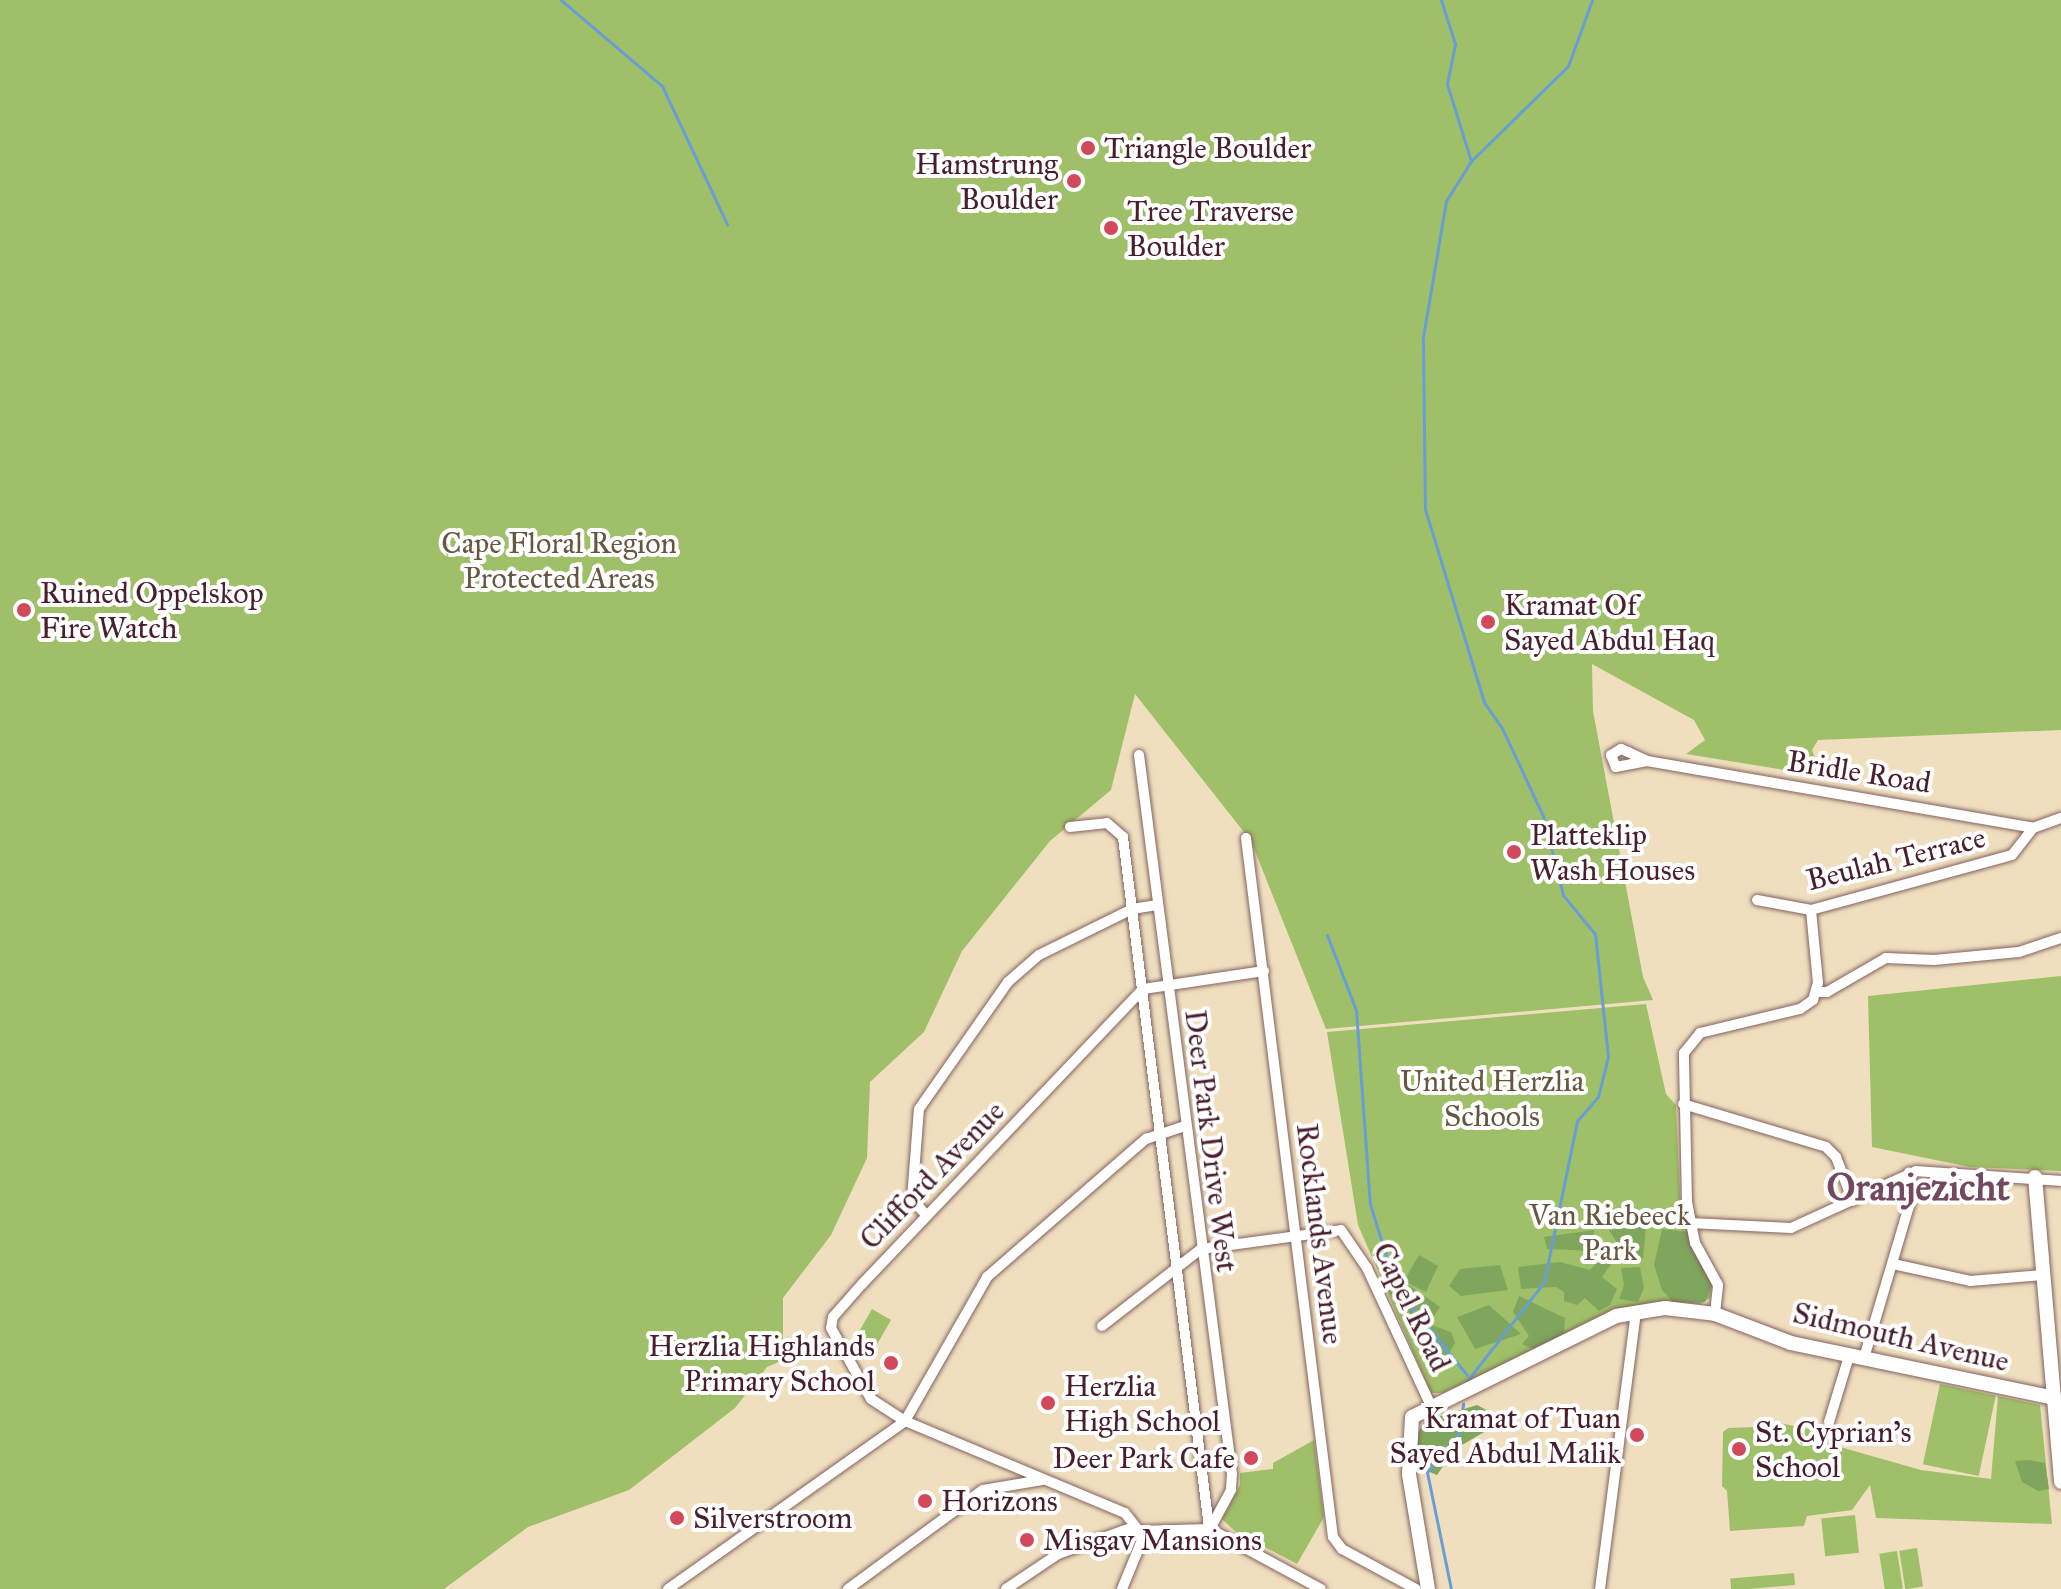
<!DOCTYPE html>
<style>
body{margin:0}
#map{position:relative;width:2061px;height:1589px;overflow:hidden;background:#efdfbf;font-family:"IM FELL Great Primer",serif}
div>[style]{position:absolute}
.green>*{inset:0;background:#9fc068;transform-origin:0 0}
.forest>*{inset:0;background:#7fa65c}
.stream>*{height:3px;margin:-1.5px;padding:0 1.5px;transform-origin:1.5px;border-radius:1.5px;background:#689ed5}
.roads{filter:drop-shadow(0 0 2px #84625f) drop-shadow(0 0 2px #84625f)}
.street>*{height:10px;margin:-5px;padding:0 5px;transform-origin:5px;border-radius:5px;background:#fff}
.secondary>*{height:14px;margin:-7px;padding:0 7px;transform-origin:7px;border-radius:7px;background:#fff}
.dots>*{width:22px;height:22px;translate:-50% -50%;box-sizing:border-box;border:4px solid #fff;border-radius:50%}
span{translate:-50% -50%;white-space:nowrap;text-align:center;line-height:1.15;-webkit-text-stroke:8px #fff;paint-order:stroke}
.poi-label{font-size:30px;color:#4a1f2b}
.left{translate:0 -50%;text-align:left}
.right{translate:-100% -50%;text-align:right}
.park-label{font-size:30px;color:#685740}
.street-label{font-size:30px;color:#4a1f2b}
.district-label{font-size:38px;color:#73495f;font-weight:700}
</style>
<div id="map">
<div class="green">
<div style="clip-path:polygon(0 0,2061px 0,2061px 730px,1818px 740px,1812px 750px,1822px 776px,1686px 754px,1705px 740px,1694px 720px,1592px 664px,1593px 711px,1643px 977px,1653px 1000px,1326px 1029px,1251px 841px,1135px 694px,1111px 790px,1050px 841px,962px 951px,924px 1032px,870px 1082px,867px 1158px,831px 1235px,783px 1298px,783px 1360px,767px 1367px,735px 1408px,629px 1490px,528px 1527px,444px 1589px,0 1589px)"></div>
<div style="clip-path:polygon(2061px 976px,2061px 1171px,1970px 1167px,1872px 1147px,1868px 996px)"></div>
<div style="clip-path:polygon(1646px 1004px,1666px 1094px,1676px 1105px,1680px 1196px,1688px 1232px,1712px 1284px,1710px 1298px,1700px 1304px,1674px 1303px,1535px 1350px,1443px 1393px,1431px 1393px,1358px 1225px,1327px 1032px)"></div>
<div style="left:872px;top:1309px;width:22px;height:43px;rotate:30deg"></div>
<div style="left:1940px;top:1384px;width:57px;height:82px;rotate:12deg"></div>
<div style="clip-path:polygon(1998px 1396px,2040px 1405px,2052px 1524px,1876px 1518px,1870px 1485px,1852px 1510px,1807px 1516px,1804px 1526px,1730px 1531px,1727px 1491px,1722px 1486px,1723px 1432px,1728px 1428px,1757px 1427px,1770px 1421px,1834px 1434px,1833px 1445px,1921px 1470px,1991px 1479px)"></div>
<div style="clip-path:polygon(1314px 1440px,1324px 1517px,1297px 1564px,1236px 1532px,1222px 1519px,1240px 1485px,1240px 1473px,1273px 1469px,1273px 1463px)"></div>
<div style="left:1855px;top:1515px;width:38px;height:34px;rotate:84deg"></div>
<div style="left:1917px;top:1548px;width:39px;height:18px;rotate:81deg"></div>
<div style="left:1897px;top:1551px;width:38px;height:18px;rotate:81deg"></div>
<div style="left:1794px;top:1573px;width:12px;height:64px;rotate:85deg"></div>
</div>
<div class="forest">
<div style="clip-path:polygon(1646px 1226px,1643px 1259px,1625px 1255px,1609px 1230px)"></div>
<div style="clip-path:polygon(1662px 1229px,1688px 1232px,1712px 1284px,1705px 1302px,1674px 1303px,1662px 1290px,1654px 1265px)"></div>
<div style="clip-path:polygon(1594px 1230px,1593px 1251px,1547px 1249px,1544px 1237px)"></div>
<div style="clip-path:polygon(1606px 1252px,1612px 1263px,1602px 1277px,1617px 1289px,1610px 1305px,1599px 1311px,1585px 1298px,1577px 1305px,1564px 1301px,1564px 1292px,1556px 1287px,1521px 1289px,1518px 1267px,1560px 1262px,1590px 1270px)"></div>
<div style="clip-path:polygon(1419px 1255px,1438px 1266px,1426px 1292px,1404px 1281px)"></div>
<div style="clip-path:polygon(1500px 1265px,1508px 1290px,1461px 1296px,1449px 1286px,1460px 1269px)"></div>
<div style="clip-path:polygon(1640px 1267px,1644px 1288px,1638px 1302px,1619px 1299px,1624px 1285px,1621px 1268px)"></div>
<div style="clip-path:polygon(1410px 1286px,1440px 1307px,1429px 1324px,1451px 1332px,1455px 1343px,1444px 1362px,1427px 1363px,1388px 1290px)"></div>
<div style="clip-path:polygon(1519px 1296px,1565px 1318px,1564px 1334px,1535px 1350px,1522px 1344px,1529px 1336px,1513px 1312px)"></div>
<div style="clip-path:polygon(1489px 1305px,1521px 1334px,1475px 1349px,1457px 1317px)"></div>
<div style="clip-path:polygon(1477px 1405px,1492px 1413px,1491px 1428px,1455px 1449px,1437px 1475px,1413px 1465px,1412px 1442px,1425px 1421px)"></div>
<div style="clip-path:polygon(2029px 1460px,2045px 1463px,2049px 1489px,2038px 1491px,2022px 1482px,2015px 1461px)"></div>
</div>
<div class="stream">
<div style="left:561px;top:0;width:133px;rotate:40.4deg"></div>
<div style="left:662px;top:86px;width:153px;rotate:64.8deg"></div>
<div style="left:1441px;top:0;width:46px;rotate:72.3deg"></div>
<div style="left:1455px;top:44px;width:41px;rotate:101.3deg"></div>
<div style="left:1447px;top:84px;width:81px;rotate:72.7deg"></div>
<div style="left:1327px;top:935px;width:80px;rotate:68.9deg"></div>
<div style="left:1356px;top:1010px;width:195px;rotate:85.9deg"></div>
<div style="left:1370px;top:1204px;width:88px;rotate:72.8deg"></div>
<div style="left:1396px;top:1288px;width:112px;rotate:50.8deg"></div>
<div style="left:1467px;top:1381px;width:125px;rotate:-52.1deg"></div>
<div style="left:1544px;top:1282px;width:164px;rotate:-78.4deg"></div>
<div style="left:1577px;top:1121px;width:32px;rotate:-49deg"></div>
<div style="left:1598px;top:1097px;width:41px;rotate:-76deg"></div>
<div style="left:1608px;top:1057px;width:124px;rotate:-96deg"></div>
<div style="left:1595px;top:934px;width:50px;rotate:-129.4deg"></div>
<div style="left:1563px;top:895px;width:81px;rotate:-104.2deg"></div>
<div style="left:1543px;top:816px;width:97px;rotate:-115deg"></div>
<div style="left:1502px;top:728px;width:32px;rotate:-125deg"></div>
<div style="left:1484px;top:702px;width:202px;rotate:-107deg"></div>
<div style="left:1425px;top:509px;width:172px;rotate:-90.7deg"></div>
<div style="left:1423px;top:337px;width:138px;rotate:-80.4deg"></div>
<div style="left:1446px;top:201px;width:47px;rotate:-58deg"></div>
<div style="left:1471px;top:161px;width:136px;rotate:-44.4deg"></div>
<div style="left:1568px;top:66px;width:70px;rotate:-70deg"></div>
<div style="left:1451px;top:1589px;width:119px;rotate:-101.6deg"></div>
<div style="left:1427px;top:1472px;width:48px;rotate:-49.3deg"></div>
<div style="left:1458px;top:1436px;width:33px;rotate:-81deg"></div>
</div>
<div class="roads">
<div class="street">
<div style="left:1621px;top:749px;width:8px;rotate:23deg"></div>
<div style="left:1628px;top:752px;width:21px;rotate:25deg"></div>
<div style="left:1647px;top:761px;width:32px;rotate:169deg"></div>
<div style="left:1616px;top:767px;width:13px;rotate:-113deg"></div>
<div style="left:1611px;top:755px;width:12px;rotate:-31deg"></div>
<div style="left:1139px;top:755px;width:725px;rotate:82.63deg"></div>
<div style="left:1232px;top:1474px;width:16px;rotate:94deg"></div>
<div style="left:1231px;top:1490px;width:44px;rotate:118.3deg"></div>
<div style="left:1647px;top:761px;width:392px;rotate:9.8deg"></div>
<div style="left:2033px;top:828px;width:30px;rotate:-20deg"></div>
<div style="left:1070px;top:827px;width:37px;rotate:-6deg"></div>
<div style="left:1107px;top:823px;width:21px;rotate:41deg"></div>
<div style="left:1123px;top:837px;width:695px;rotate:82.9deg"></div>
<div style="left:1246px;top:838px;width:704px;rotate:82.91deg"></div>
<div style="left:1333px;top:1537px;width:15px;rotate:53deg"></div>
<div style="left:1342px;top:1549px;width:84px;rotate:28.4deg"></div>
<div style="left:1757px;top:900px;width:55px;rotate:10.5deg"></div>
<div style="left:1811px;top:910px;width:208px;rotate:-15.3deg"></div>
<div style="left:2012px;top:855px;width:34px;rotate:-52deg"></div>
<div style="left:1264px;top:971px;width:122px;rotate:171.5deg"></div>
<div style="left:1143px;top:989px;width:407px;rotate:133.6deg"></div>
<div style="left:862px;top:1284px;width:44px;rotate:131.3deg"></div>
<div style="left:833px;top:1317px;width:11px;rotate:100deg"></div>
<div style="left:831px;top:1328px;width:81px;rotate:60.6deg"></div>
<div style="left:871px;top:1399px;width:40px;rotate:32.9deg"></div>
<div style="left:905px;top:1421px;width:238px;rotate:22.7deg"></div>
<div style="left:1125px;top:1513px;width:23px;rotate:52deg"></div>
<div style="left:1139px;top:1531px;width:71px;rotate:-1.6deg"></div>
<div style="left:1210px;top:1529px;width:126px;rotate:28.4deg"></div>
<div style="left:1817px;top:992px;width:10px"></div>
<div style="left:1827px;top:992px;width:68px;rotate:-30deg"></div>
<div style="left:1886px;top:958px;width:48px;rotate:2.4deg"></div>
<div style="left:1934px;top:960px;width:85px;rotate:-5.4deg"></div>
<div style="left:2019px;top:952px;width:44px;rotate:-18.4deg"></div>
<div style="left:1683px;top:1104px;width:149px;rotate:16.7deg"></div>
<div style="left:1826px;top:1147px;width:14px;rotate:45deg"></div>
<div style="left:1836px;top:1157px;width:47px;rotate:68.9deg"></div>
<div style="left:926px;top:1215px;width:21px;rotate:-131deg"></div>
<div style="left:912px;top:1199px;width:90px;rotate:-85.6deg"></div>
<div style="left:919px;top:1109px;width:155px;rotate:-55deg"></div>
<div style="left:1008px;top:982px;width:41px;rotate:-41.1deg"></div>
<div style="left:1039px;top:955px;width:104px;rotate:-26.3deg"></div>
<div style="left:1132px;top:909px;width:24px;rotate:-9deg"></div>
<div style="left:1690px;top:1223px;width:101px;rotate:2.8deg"></div>
<div style="left:1791px;top:1228px;width:137px;rotate:-24.5deg"></div>
<div style="left:1916px;top:1171px;width:145px;rotate:3.9deg"></div>
<div style="left:1893px;top:1264px;width:79px;rotate:12.4deg"></div>
<div style="left:1970px;top:1281px;width:73px;rotate:-4.7deg"></div>
<div style="left:1715px;top:1314px;width:29px;rotate:-84deg"></div>
<div style="left:1718px;top:1285px;width:48px;rotate:-118.7deg"></div>
<div style="left:1695px;top:1243px;width:42px;rotate:-101deg"></div>
<div style="left:1687px;top:1202px;width:149px;rotate:-91.2deg"></div>
<div style="left:1684px;top:1053px;width:26px;rotate:-51deg"></div>
<div style="left:1700px;top:1033px;width:103px;rotate:-13.5deg"></div>
<div style="left:1800px;top:1009px;width:16px;rotate:-35deg"></div>
<div style="left:1813px;top:1000px;width:18px;rotate:-74deg"></div>
<div style="left:1818px;top:983px;width:73px;rotate:-95.5deg"></div>
<div style="left:1102px;top:1326px;width:125px;rotate:-37.9deg"></div>
<div style="left:1201px;top:1249px;width:141px;rotate:-7.7deg"></div>
<div style="left:1341px;top:1230px;width:46px;rotate:55.6deg"></div>
<div style="left:1367px;top:1268px;width:150px;rotate:65.1deg"></div>
<div style="left:1864px;top:1358px;width:172px;rotate:-73.5deg"></div>
<div style="left:1913px;top:1193px;width:21px;rotate:-101deg"></div>
<div style="left:1829px;top:1422px;width:69px;rotate:-73.1deg"></div>
<div style="left:668px;top:1589px;width:291px;rotate:-35.3deg"></div>
<div style="left:905px;top:1421px;width:166px;rotate:-60.3deg"></div>
<div style="left:987px;top:1277px;width:211px;rotate:-41deg"></div>
<div style="left:1146px;top:1139px;width:41px;rotate:-18.4deg"></div>
<div style="left:848px;top:1589px;width:167px;rotate:-36.3deg"></div>
<div style="left:983px;top:1490px;width:60px;rotate:-9.6deg"></div>
<div style="left:1006px;top:1589px;width:63px;rotate:-33.9deg"></div>
<div style="left:1058px;top:1554px;width:81px;rotate:-19.6deg"></div>
<div style="left:1122px;top:1589px;width:61px;rotate:-67.7deg"></div>
<div style="left:1600px;top:1589px;width:280px;rotate:-82.6deg"></div>
</div>
<div class="secondary">
<div style="left:2035px;top:1177px;width:306px;rotate:85.1deg"></div>
<div style="left:1428px;top:1589px;width:117px;rotate:-99.4deg"></div>
<div style="left:1409px;top:1474px;width:57px;rotate:-87deg"></div>
<div style="left:1412px;top:1417px;width:228px;rotate:-26.3deg"></div>
<div style="left:1616px;top:1316px;width:50px;rotate:-9.3deg"></div>
<div style="left:1665px;top:1308px;width:50px;rotate:6.8deg"></div>
<div style="left:1715px;top:1314px;width:81px;rotate:20.9deg"></div>
<div style="left:1791px;top:1343px;width:269px;rotate:11.8deg"></div>
</div>
</div>
<div class="dots">
<div style="left:1088px;top:148px;background:#d1495b"></div>
<div style="left:1074px;top:181px;background:#d1495b"></div>
<div style="left:1111px;top:228px;background:#d1495b"></div>
<div style="left:24px;top:610px;background:#d1495b"></div>
<div style="left:1488px;top:622px;background:#d1495b"></div>
<div style="left:1514px;top:852px;background:#d1495b"></div>
<div style="left:891px;top:1363px;background:#d1495b"></div>
<div style="left:1048px;top:1403px;background:#d1495b"></div>
<div style="left:1637px;top:1435px;background:#d1495b"></div>
<div style="left:1739px;top:1449px;background:#d1495b"></div>
<div style="left:1251px;top:1458px;background:#d1495b"></div>
<div style="left:925px;top:1501px;background:#d1495b"></div>
<div style="left:677px;top:1518px;background:#d1495b"></div>
<div style="left:1027px;top:1540px;background:#d1495b"></div>
</div>
<div class="poi-label">
<span class="left" style="left:1104px;top:148px">Triangle Boulder</span>
<span class="right" style="left:1058px;top:181px">Hamstrung<br>Boulder</span>
<span class="left" style="left:1127px;top:228px">Tree Traverse<br>Boulder</span>
<span class="left" style="left:40px;top:610px">Ruined Oppelskop<br>Fire Watch</span>
<span class="left" style="left:1504px;top:622px">Kramat Of<br>Sayed Abdul Haq</span>
<span class="left" style="left:1530px;top:852px">Platteklip<br>Wash Houses</span>
<span class="right" style="left:875px;top:1363px">Herzlia Highlands<br>Primary School</span>
<span class="left" style="left:1064px;top:1403px">Herzlia<br>High School</span>
<span class="right" style="left:1621px;top:1435px">Kramat of Tuan<br>Sayed Abdul Malik</span>
<span class="left" style="left:1755px;top:1449px">St. Cyprian's<br>School</span>
<span class="right" style="left:1235px;top:1458px">Deer Park Cafe</span>
<span class="left" style="left:941px;top:1501px">Horizons</span>
<span class="left" style="left:693px;top:1518px">Silverstroom</span>
<span class="left" style="left:1043px;top:1540px">Misgav Mansions</span>
</div>
<div class="park-label">
<span style="left:559px;top:560px">Cape Floral Region<br>Protected Areas</span>
<span style="left:1492px;top:1098px">United Herzlia<br>Schools</span>
<span style="left:1610px;top:1232px">Van Riebeeck<br>Park</span>
</div>
<div class="street-label">
<span style="left:1859px;top:772px;rotate:9deg">Bridle Road</span>
<span style="left:1896px;top:859px;rotate:-14deg">Beulah Terrace</span>
<span style="left:1211px;top:1141px;rotate:83deg">Deer Park Drive West</span>
<span style="left:932px;top:1175px;rotate:-46deg">Clifford Avenue</span>
<span style="left:1320px;top:1234px;rotate:83deg">Rocklands Avenue</span>
<span style="left:1412px;top:1307px;rotate:64deg">Capel Road</span>
<span style="left:1901px;top:1337px;rotate:13deg">Sidmouth Avenue</span>
</div>
<div class="district-label">
<span style="left:1918px;top:1188px">Oranjezicht</span>
</div>
</div>
